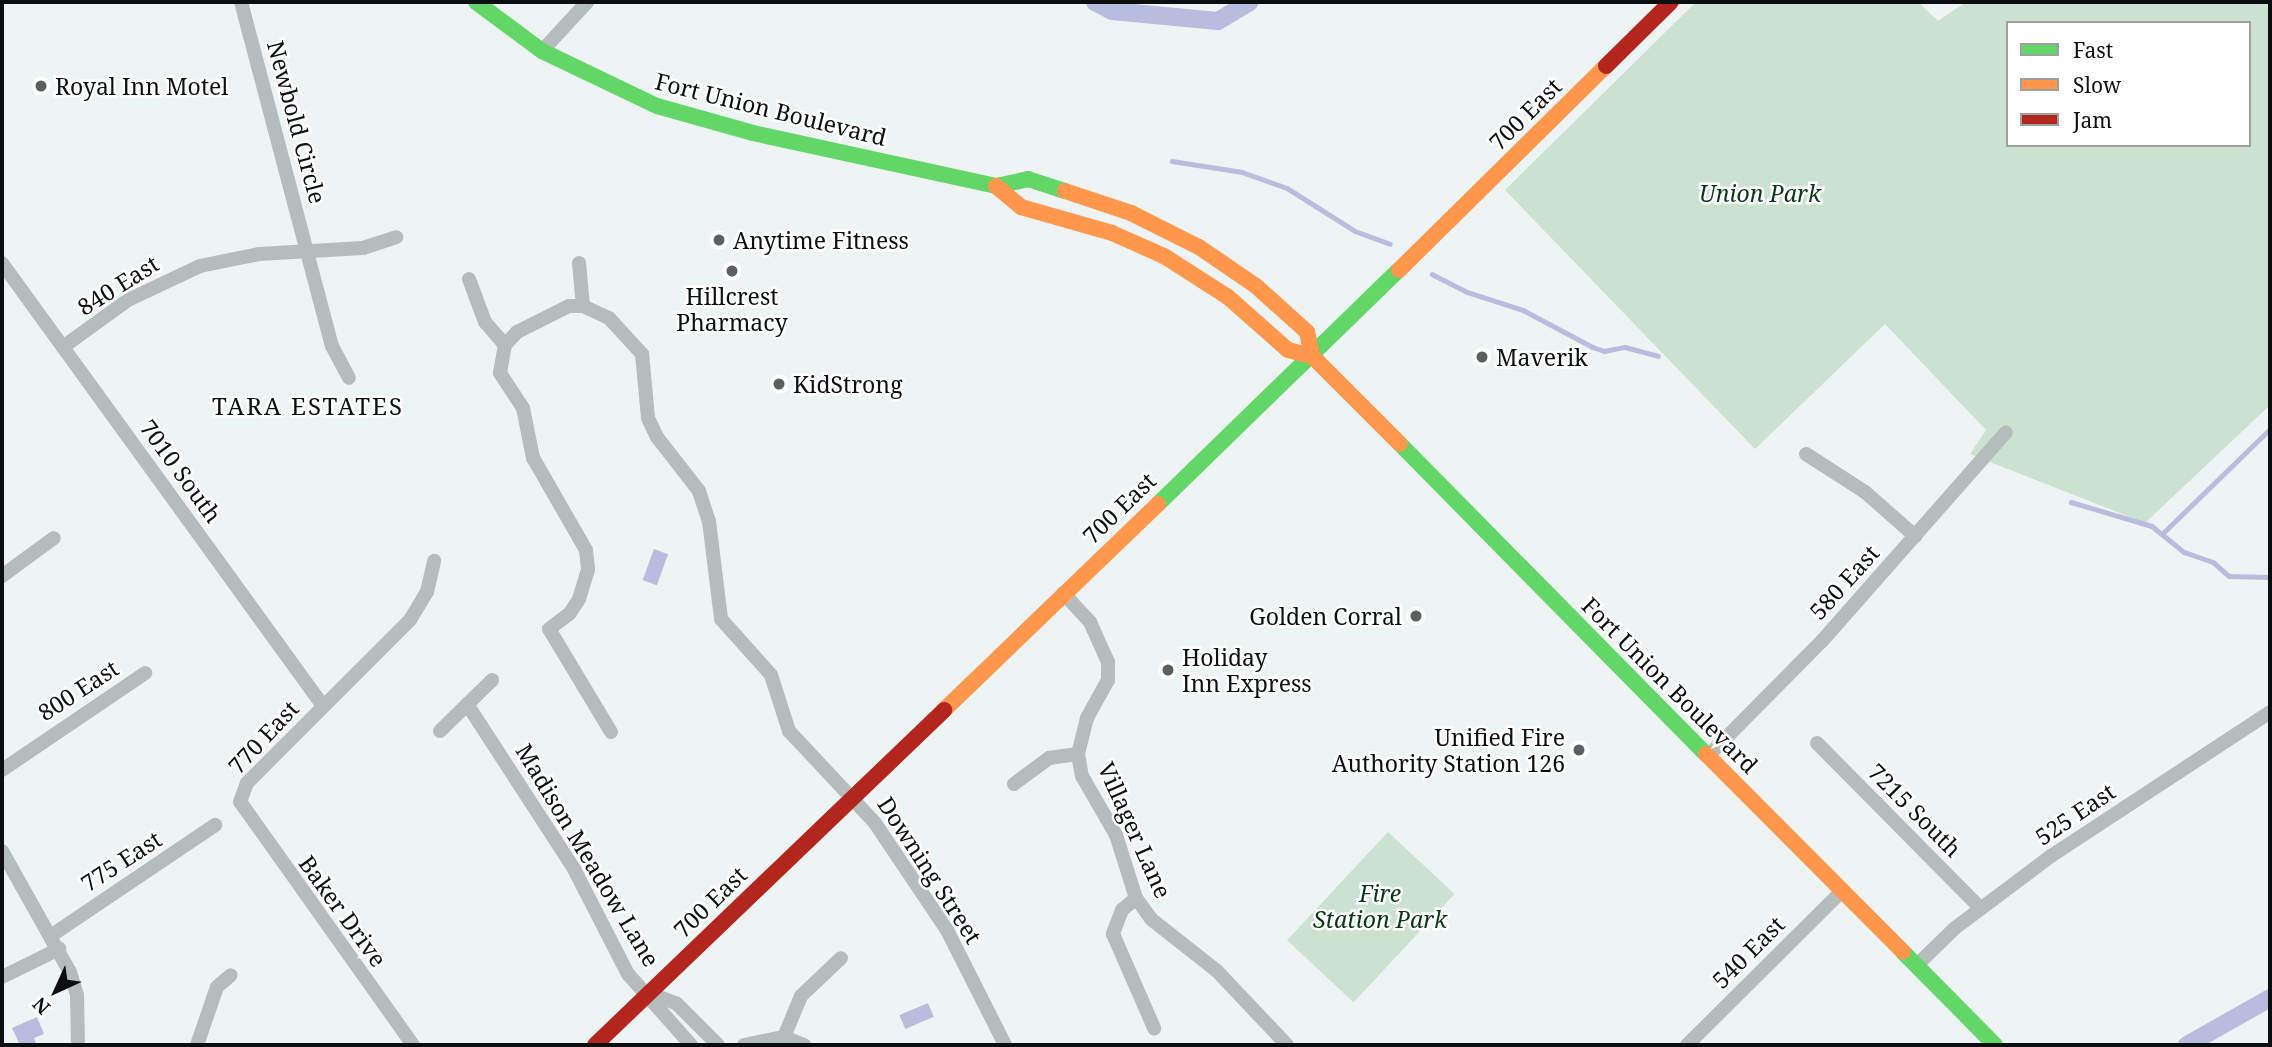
<!DOCTYPE html>
<style>
body{margin:0}
#map{position:relative;width:2272px;height:1047px;overflow:hidden;background:#eef3f4;font-family:"Noto Serif",serif}
div>[style]{position:absolute}
.green>*{inset:0;background:#cae2cf;transform-origin:0 0}
.water>*{inset:0;background:#b9bcde;transform-origin:0 0}
.stream>*{height:4.5px;margin:-2.25px;padding:0 2.25px;transform-origin:2.25px;border-radius:2.25px;background:#b9bcde}
.canal>*{height:18px;margin:-9px;padding:0 9px;transform-origin:9px;border-radius:9px;background:#b9bcde}
.street>*{height:14px;margin:-7px;padding:0 7px;transform-origin:7px;border-radius:7px;background:#b4bdbb}
.fast>*{height:16px;margin:-8px;padding:0 8px;transform-origin:8px;border-radius:8px;background:#63d668}
.slow>*{height:16px;margin:-8px;padding:0 8px;transform-origin:8px;border-radius:8px;background:#ff974d}
.jam>*{height:16px;margin:-8px;padding:0 8px;transform-origin:8px;border-radius:8px;background:#b3261e}
.dots>*{width:19px;height:19px;translate:-50% -50%;box-sizing:border-box;border:4px solid #fff;border-radius:50%}
span{translate:-50% -50%;white-space:nowrap;text-align:center;line-height:1.15;-webkit-text-stroke:5px #fff;paint-order:stroke}
.poi-label{font-size:23px;color:#0c0f10}
.left{translate:0 -50%;text-align:left}
.right{translate:-100% -50%;text-align:right}
.street-label{font-size:23px;color:#0c0f10}
.park-label{font-size:23px;color:#083715;font-style:italic}
.neighbourhood-label{font-size:24px;color:#0c0f10;letter-spacing:2px}
.frame{position:absolute;inset:0;border:4px solid #0c0f10;pointer-events:none}
.legend{position:absolute;left:2006px;top:21px;width:245px;height:126px;box-sizing:border-box;background:#fff;border:2px solid #9e9f9f;margin:0;padding:9px 12px;list-style:none;font-size:21px;color:#0c0f10}
.legend li{display:flex;align-items:center;gap:14px;height:35px}
.legend b{width:35px;border:2px solid #9e9f9f}
.north{position:absolute;left:21px;top:956px;width:70px;height:70px;-webkit-text-stroke:5px #fff;paint-order:stroke;rotate:225deg;font-size:19px;font-weight:700;line-height:28px;text-align:center;color:#0c0f10}
.north::after{content:'';display:block;margin:auto;width:24px;height:32px;background:#0c0f10;clip-path:polygon(50% 0,100% 100%,50% 72%,0 100%)}
</style>
<div id="map">
<div class="green">
<div style="clip-path:polygon(evenodd,1696px 2px,1918px 2px,1938px 21px,1966px 2px,2270px 2px,2270px 405px,2145px 523px,1970px 454px,1986px 430px,1885px 324px,1755px 449px,1505px 190px,1696px 2px,2008px 23px,2249px 23px,2249px 145px,2008px 145px,2008px 23px)"></div>
<div style="left:1388px;top:832px;width:91px;height:148px;rotate:43deg"></div>
</div>
<div class="water">
<div style="left:654px;top:549px;width:15px;height:33px;rotate:20deg"></div>
<div style="left:928px;top:1003px;width:15px;height:31px;rotate:67deg"></div>
<div style="clip-path:polygon(37px 1017px,44px 1034px,34px 1038px,37px 1045px,20px 1045px,12px 1028px)"></div>
</div>
<div class="stream">
<div style="left:1172px;top:161px;width:71px;rotate:8.9deg"></div>
<div style="left:1242px;top:172px;width:48px;rotate:19.6deg"></div>
<div style="left:1287px;top:188px;width:80px;rotate:32.3deg"></div>
<div style="left:1355px;top:231px;width:37px;rotate:20deg"></div>
<div style="left:1432px;top:274px;width:39px;rotate:27deg"></div>
<div style="left:1467px;top:292px;width:59px;rotate:17.8deg"></div>
<div style="left:1523px;top:310px;width:79px;rotate:27.9deg"></div>
<div style="left:1593px;top:347px;width:12px;rotate:20deg"></div>
<div style="left:1604px;top:351px;width:21px;rotate:-11deg"></div>
<div style="left:1625px;top:347px;width:34px;rotate:15deg"></div>
<div style="left:2071px;top:502px;width:84px;rotate:16.5deg"></div>
<div style="left:2152px;top:526px;width:41px;rotate:39.1deg"></div>
<div style="left:2184px;top:552px;width:31px;rotate:19deg"></div>
<div style="left:2213px;top:562px;width:21px;rotate:41deg"></div>
<div style="left:2229px;top:576px;width:41px;rotate:1.4deg"></div>
<div style="left:2163px;top:533px;width:149px;rotate:-44.2deg"></div>
</div>
<div class="canal">
<div style="left:1095px;top:2px;width:19px;rotate:28deg"></div>
<div style="left:1112px;top:11px;width:106px;rotate:5.4deg"></div>
<div style="left:1218px;top:21px;width:37px;rotate:-31deg"></div>
<div style="left:2187px;top:1045px;width:95px;rotate:-29.5deg"></div>
</div>
<div class="street">
<div style="left:241px;top:2px;width:356px;rotate:75.2deg"></div>
<div style="left:332px;top:346px;width:36px;rotate:62deg"></div>
<div style="left:542px;top:51px;width:67px;rotate:-47.4deg"></div>
<div style="left:2px;top:263px;width:547px;rotate:54.07deg"></div>
<div style="left:579px;top:263px;width:43px;rotate:84.7deg"></div>
<div style="left:469px;top:279px;width:46px;rotate:69.6deg"></div>
<div style="left:485px;top:322px;width:30px;rotate:49deg"></div>
<div style="left:63px;top:347px;width:80px;rotate:-35.9deg"></div>
<div style="left:128px;top:300px;width:80px;rotate:-25.3deg"></div>
<div style="left:200px;top:266px;width:60px;rotate:-11.5deg"></div>
<div style="left:259px;top:254px;width:104px;rotate:-3.3deg"></div>
<div style="left:363px;top:248px;width:35px;rotate:-18deg"></div>
<div style="left:1806px;top:454px;width:70px;rotate:32.8deg"></div>
<div style="left:1865px;top:492px;width:67px;rotate:41.3deg"></div>
<div style="left:2px;top:576px;width:64px;rotate:-36.2deg"></div>
<div style="left:1063px;top:593px;width:40px;rotate:47deg"></div>
<div style="left:1090px;top:622px;width:44px;rotate:65.8deg"></div>
<div style="left:1108px;top:662px;width:18px;rotate:90deg"></div>
<div style="left:1108px;top:680px;width:43px;rotate:118.9deg"></div>
<div style="left:1087px;top:718px;width:37px;rotate:104deg"></div>
<div style="left:1078px;top:754px;width:22px;rotate:80deg"></div>
<div style="left:1082px;top:776px;width:68px;rotate:60deg"></div>
<div style="left:1116px;top:835px;width:66px;rotate:72.4deg"></div>
<div style="left:1136px;top:898px;width:26px;rotate:54deg"></div>
<div style="left:1151px;top:919px;width:84px;rotate:38.2deg"></div>
<div style="left:1217px;top:971px;width:102px;rotate:46.6deg"></div>
<div style="left:467px;top:704px;width:197px;rotate:57deg"></div>
<div style="left:574px;top:869px;width:118px;rotate:62.8deg"></div>
<div style="left:628px;top:974px;width:95px;rotate:48.4deg"></div>
<div style="left:440px;top:731px;width:73px;rotate:-44.4deg"></div>
<div style="left:611px;top:732px;width:120px;rotate:-121deg"></div>
<div style="left:549px;top:629px;width:26px;rotate:-37deg"></div>
<div style="left:570px;top:613px;width:17px;rotate:-57deg"></div>
<div style="left:579px;top:599px;width:31px;rotate:-73deg"></div>
<div style="left:588px;top:569px;width:19px;rotate:-96deg"></div>
<div style="left:586px;top:550px;width:106px;rotate:-119.9deg"></div>
<div style="left:533px;top:458px;width:51px;rotate:-101.3deg"></div>
<div style="left:523px;top:408px;width:42px;rotate:-123.3deg"></div>
<div style="left:500px;top:373px;width:28px;rotate:-80deg"></div>
<div style="left:505px;top:345px;width:18px;rotate:-47deg"></div>
<div style="left:517px;top:332px;width:58px;rotate:-26.6deg"></div>
<div style="left:569px;top:306px;width:14px"></div>
<div style="left:583px;top:306px;width:29px;rotate:25deg"></div>
<div style="left:609px;top:318px;width:49px;rotate:47.5deg"></div>
<div style="left:642px;top:354px;width:64px;rotate:84.6deg"></div>
<div style="left:648px;top:418px;width:21px;rotate:65deg"></div>
<div style="left:657px;top:437px;width:68px;rotate:52.1deg"></div>
<div style="left:699px;top:491px;width:32px;rotate:72deg"></div>
<div style="left:709px;top:521px;width:99px;rotate:83deg"></div>
<div style="left:721px;top:619px;width:75px;rotate:48.2deg"></div>
<div style="left:771px;top:675px;width:59px;rotate:72.2deg"></div>
<div style="left:789px;top:731px;width:126px;rotate:46.9deg"></div>
<div style="left:875px;top:823px;width:129px;rotate:56.1deg"></div>
<div style="left:947px;top:930px;width:129px;rotate:63.2deg"></div>
<div style="left:1817px;top:743px;width:233px;rotate:45.3deg"></div>
<div style="left:1708px;top:756px;width:162px;rotate:-45.3deg"></div>
<div style="left:1822px;top:641px;width:278px;rotate:-48.6deg"></div>
<div style="left:2px;top:770px;width:173px;rotate:-34.1deg"></div>
<div style="left:1014px;top:784px;width:44px;rotate:-36.6deg"></div>
<div style="left:1049px;top:758px;width:29px;rotate:-8deg"></div>
<div style="left:2px;top:851px;width:139px;rotate:60.7deg"></div>
<div style="left:70px;top:972px;width:24px;rotate:73deg"></div>
<div style="left:77px;top:995px;width:50px;rotate:88.9deg"></div>
<div style="left:1136px;top:898px;width:18px;rotate:139deg"></div>
<div style="left:1122px;top:910px;width:26px;rotate:111deg"></div>
<div style="left:1113px;top:934px;width:103px;rotate:66.4deg"></div>
<div style="left:52px;top:935px;width:197px;rotate:-34deg"></div>
<div style="left:1916px;top:966px;width:54px;rotate:-44.3deg"></div>
<div style="left:1955px;top:928px;width:120px;rotate:-36.9deg"></div>
<div style="left:2051px;top:856px;width:262px;rotate:-33.3deg"></div>
<div style="left:2px;top:977px;width:64px;rotate:-26.2deg"></div>
<div style="left:649px;top:993px;width:30px;rotate:21deg"></div>
<div style="left:677px;top:1004px;width:58px;rotate:45deg"></div>
<div style="left:784px;top:1037px;width:44px;rotate:-67.5deg"></div>
<div style="left:801px;top:996px;width:55px;rotate:-43.5deg"></div>
<div style="left:197px;top:1045px;width:61px;rotate:-71deg"></div>
<div style="left:217px;top:987px;width:18px;rotate:-41deg"></div>
<div style="left:413px;top:1045px;width:298px;rotate:-125.4deg"></div>
<div style="left:240px;top:802px;width:20px;rotate:-70deg"></div>
<div style="left:247px;top:783px;width:231px;rotate:-45deg"></div>
<div style="left:410px;top:620px;width:33px;rotate:-59deg"></div>
<div style="left:427px;top:592px;width:32px;rotate:-77deg"></div>
<div style="left:744px;top:1045px;width:41px;rotate:-11.3deg"></div>
<div style="left:784px;top:1037px;width:22px;rotate:22deg"></div>
<div style="left:1687px;top:1045px;width:218px;rotate:-44.8deg"></div>
</div>
<div class="fast">
<div style="left:476px;top:2px;width:82px;rotate:36.6deg"></div>
<div style="left:542px;top:51px;width:127px;rotate:25.6deg"></div>
<div style="left:657px;top:106px;width:100px;rotate:15.7deg"></div>
<div style="left:753px;top:133px;width:249px;rotate:12.3deg"></div>
<div style="left:996px;top:186px;width:33px;rotate:-12deg"></div>
<div style="left:1028px;top:179px;width:39px;rotate:18deg"></div>
<div style="left:1400px;top:444px;width:436px;rotate:45.4deg"></div>
<div style="left:1158px;top:504px;width:336px;rotate:-44.2deg"></div>
<div style="left:1903px;top:952px;width:131px;rotate:45.3deg"></div>
</div>
<div class="slow">
<div style="left:996px;top:186px;width:33px;rotate:40deg"></div>
<div style="left:1021px;top:207px;width:95px;rotate:15.9deg"></div>
<div style="left:1112px;top:233px;width:57px;rotate:23.9deg"></div>
<div style="left:1164px;top:256px;width:76px;rotate:32.6deg"></div>
<div style="left:1228px;top:297px;width:80px;rotate:41.5deg"></div>
<div style="left:1288px;top:350px;width:25px;rotate:14deg"></div>
<div style="left:1312px;top:356px;width:124px;rotate:45deg"></div>
<div style="left:1065px;top:191px;width:70px;rotate:18.4deg"></div>
<div style="left:1131px;top:213px;width:76px;rotate:26.6deg"></div>
<div style="left:1199px;top:247px;width:69px;rotate:34.4deg"></div>
<div style="left:1256px;top:286px;width:69px;rotate:42deg"></div>
<div style="left:1307px;top:332px;width:25px;rotate:78deg"></div>
<div style="left:1399px;top:270px;width:291px;rotate:-44.6deg"></div>
<div style="left:944px;top:710px;width:297px;rotate:-43.9deg"></div>
<div style="left:1706px;top:754px;width:279px;rotate:45.1deg"></div>
</div>
<div class="jam">
<div style="left:1606px;top:66px;width:91px;rotate:-44.6deg"></div>
<div style="left:595px;top:1045px;width:484px;rotate:-43.8deg"></div>
</div>
<div class="dots">
<div style="left:41px;top:86px;background:#5b5f60"></div>
<div style="left:719px;top:240px;background:#5b5f60"></div>
<div style="left:732px;top:271px;background:#5b5f60"></div>
<div style="left:1482px;top:357px;background:#5b5f60"></div>
<div style="left:779px;top:384px;background:#5b5f60"></div>
<div style="left:1416px;top:616px;background:#5b5f60"></div>
<div style="left:1168px;top:670px;background:#5b5f60"></div>
<div style="left:1579px;top:750px;background:#5b5f60"></div>
</div>
<div class="poi-label">
<span class="left" style="left:55px;top:86px">Royal Inn Motel</span>
<span class="left" style="left:733px;top:240px">Anytime Fitness</span>
<span style="left:732px;top:309px">Hillcrest<br>Pharmacy</span>
<span class="left" style="left:1496px;top:357px">Maverik</span>
<span class="left" style="left:793px;top:384px">KidStrong</span>
<span class="right" style="left:1402px;top:616px">Golden Corral</span>
<span class="left" style="left:1182px;top:670px">Holiday<br>Inn Express</span>
<span class="right" style="left:1565px;top:750px">Unified Fire<br>Authority Station 126</span>
</div>
<div class="street-label">
<span style="left:771px;top:109px;rotate:14deg">Fort Union Boulevard</span>
<span style="left:1525px;top:114px;rotate:-45deg">700 East</span>
<span style="left:297px;top:122px;rotate:75deg">Newbold Circle</span>
<span style="left:118px;top:285px;rotate:-32deg">840 East</span>
<span style="left:181px;top:471px;rotate:54deg">7010 South</span>
<span style="left:1119px;top:508px;rotate:-44deg">700 East</span>
<span style="left:1844px;top:582px;rotate:-48deg">580 East</span>
<span style="left:1670px;top:685px;rotate:45deg">Fort Union Boulevard</span>
<span style="left:78px;top:690px;rotate:-33deg">800 East</span>
<span style="left:263px;top:737px;rotate:-47deg">770 East</span>
<span style="left:1915px;top:810px;rotate:45deg">7215 South</span>
<span style="left:2075px;top:814px;rotate:-34deg">525 East</span>
<span style="left:1135px;top:830px;rotate:66deg">Villager Lane</span>
<span style="left:588px;top:855px;rotate:59deg">Madison Meadow Lane</span>
<span style="left:121px;top:861px;rotate:-33deg">775 East</span>
<span style="left:930px;top:870px;rotate:57deg">Downing Street</span>
<span style="left:710px;top:902px;rotate:-44deg">700 East</span>
<span style="left:343px;top:911px;rotate:54deg">Baker Drive</span>
<span style="left:1748px;top:952px;rotate:-45deg">540 East</span>
</div>
<div class="park-label">
<span style="left:1760px;top:193px">Union Park</span>
<span style="left:1380px;top:906px">Fire<br>Station Park</span>
</div>
<div class="neighbourhood-label">
<span style="left:308px;top:406px">TARA ESTATES</span>
</div>
<div class="frame"></div>
<ul class="legend">
<li><b style="height:9px;background:#63d668"></b>Fast</li>
<li><b style="height:9px;background:#ff974d"></b>Slow</li>
<li><b style="height:9px;background:#b3261e"></b>Jam</li>
</ul>
<div class="north">N</div>
</div>
